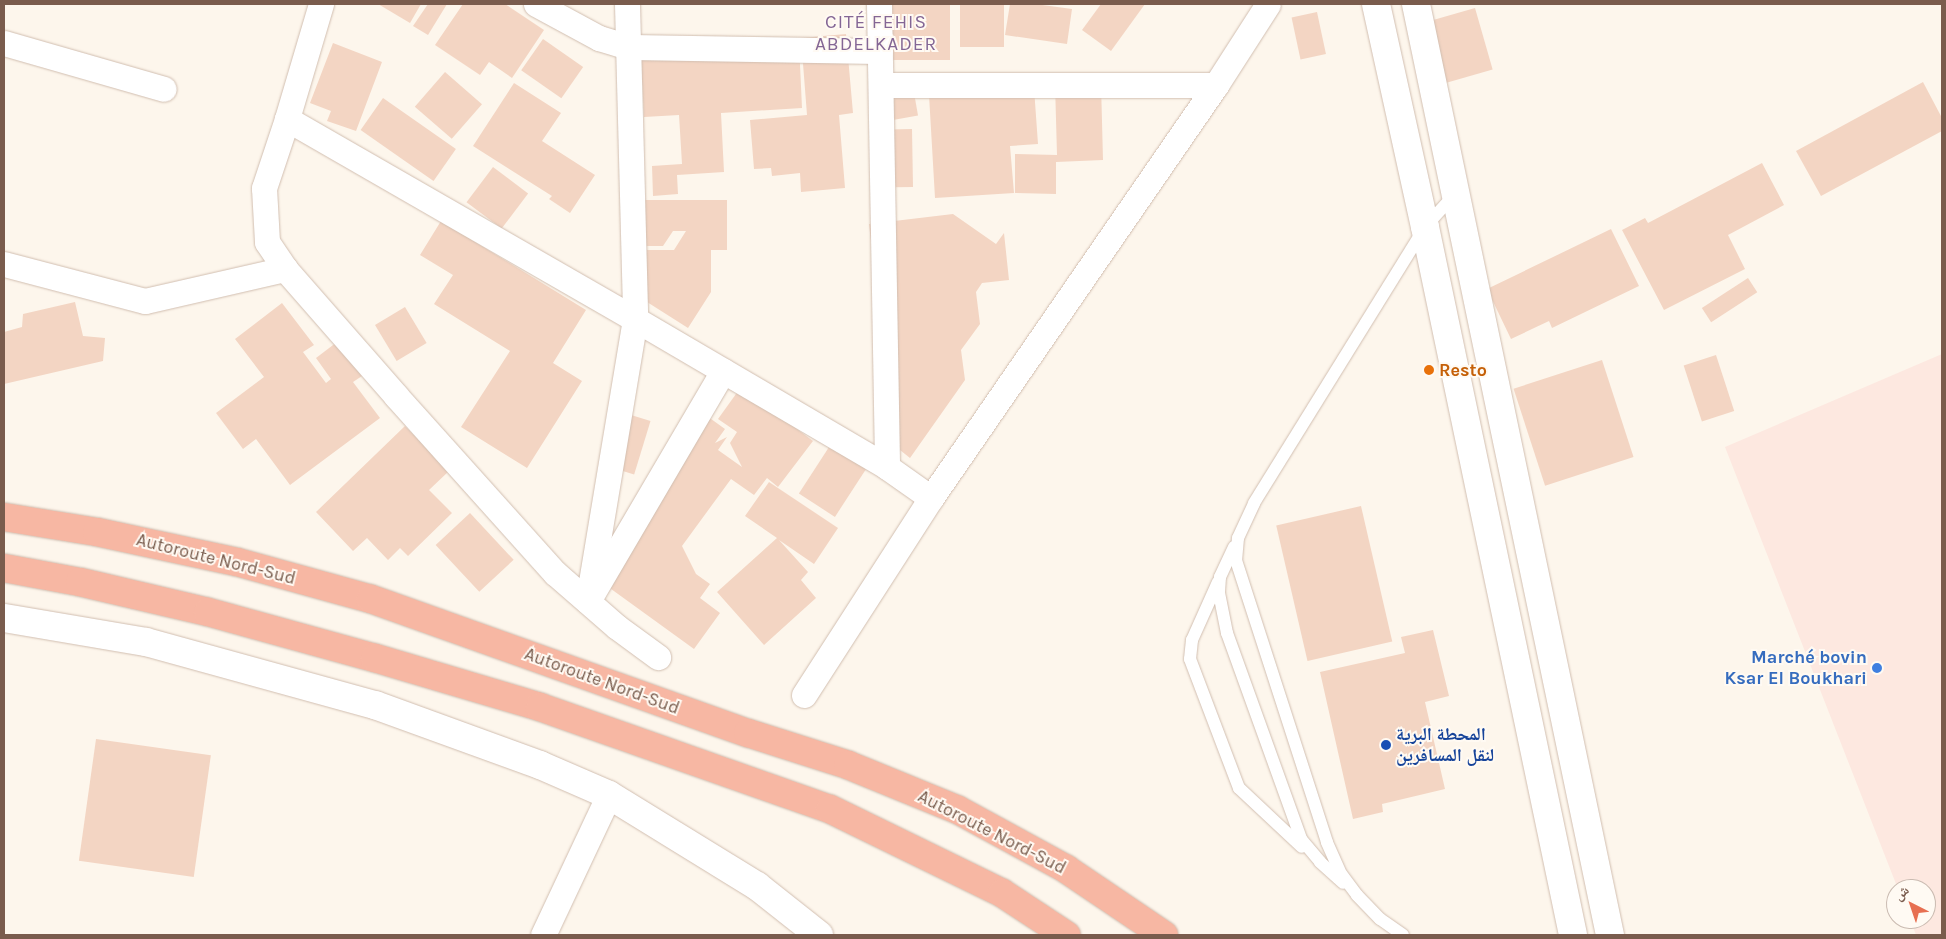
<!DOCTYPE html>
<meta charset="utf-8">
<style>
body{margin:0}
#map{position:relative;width:1946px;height:939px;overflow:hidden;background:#fdf6ec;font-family:Karla,"Noto Naskh Arabic",sans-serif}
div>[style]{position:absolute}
.commercial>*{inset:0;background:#fde8e0}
.building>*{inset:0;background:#f3d5c3;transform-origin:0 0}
.roads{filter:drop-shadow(0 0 1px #d1beb0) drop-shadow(0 0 1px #d1beb0)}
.service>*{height:12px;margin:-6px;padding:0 6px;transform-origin:6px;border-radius:6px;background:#fff}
.minor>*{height:25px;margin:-12.5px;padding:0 12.5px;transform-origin:12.5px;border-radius:12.5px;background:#fff}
.tertiary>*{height:28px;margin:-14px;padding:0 14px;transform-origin:14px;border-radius:14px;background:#fff}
.motorway>*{height:28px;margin:-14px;padding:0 14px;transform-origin:14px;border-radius:14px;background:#f7b7a3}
.dots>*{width:14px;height:14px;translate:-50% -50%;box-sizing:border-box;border:2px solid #fffaf3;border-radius:50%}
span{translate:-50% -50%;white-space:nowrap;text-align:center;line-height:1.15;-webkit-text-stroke:4px #fffaf3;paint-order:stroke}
.food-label{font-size:18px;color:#c56008;font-weight:700}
.left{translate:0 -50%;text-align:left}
.street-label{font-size:18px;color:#7a5c4d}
.shop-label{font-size:18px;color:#366cbe;font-weight:700}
.right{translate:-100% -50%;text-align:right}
.transit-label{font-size:18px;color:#164399;font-weight:700}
.neighbourhood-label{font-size:19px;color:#846695;letter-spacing:1px}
.frame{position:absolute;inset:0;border:5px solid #7a5c4d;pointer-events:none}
.north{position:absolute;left:1886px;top:879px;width:50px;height:50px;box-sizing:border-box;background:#fffaf3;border:1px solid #cabbb1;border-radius:50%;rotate:319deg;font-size:14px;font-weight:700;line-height:20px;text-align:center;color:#7a5c4d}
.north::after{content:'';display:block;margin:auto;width:18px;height:22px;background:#e76f51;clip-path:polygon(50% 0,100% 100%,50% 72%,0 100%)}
</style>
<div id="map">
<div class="commercial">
<div style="clip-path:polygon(1942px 354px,1942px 935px,1916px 935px,1910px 919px,1926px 919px,1926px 889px,1898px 889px,1725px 447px)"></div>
</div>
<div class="building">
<div style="clip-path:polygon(378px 4px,421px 4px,410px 23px)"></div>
<div style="clip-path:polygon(428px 4px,447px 4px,428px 35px,413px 26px)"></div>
<div style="clip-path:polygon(463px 4px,505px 4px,544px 30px,512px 78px,489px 62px,480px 75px,435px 45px)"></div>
<div style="left:877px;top:4px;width:73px;height:56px"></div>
<div style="left:960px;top:4px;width:44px;height:43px"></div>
<div style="clip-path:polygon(1010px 4px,1035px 4px,1072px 9px,1067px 44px,1005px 35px)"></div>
<div style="clip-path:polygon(1101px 4px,1145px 4px,1111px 51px,1082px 30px)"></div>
<div style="left:1475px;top:8px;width:64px;height:48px;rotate:74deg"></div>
<div style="left:1317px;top:12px;width:43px;height:26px;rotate:78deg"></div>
<div style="clip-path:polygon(846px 34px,853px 113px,839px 115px,845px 188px,801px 192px,800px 173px,772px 176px,771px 168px,754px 169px,750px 120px,807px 115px,801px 38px)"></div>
<div style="left:543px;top:39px;width:49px;height:38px;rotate:35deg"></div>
<div style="clip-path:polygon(333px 43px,382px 62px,356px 131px,327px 121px,331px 111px,310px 103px)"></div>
<div style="clip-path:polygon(799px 43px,802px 108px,721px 113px,724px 172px,677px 175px,678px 194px,653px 196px,652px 166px,682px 164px,679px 115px,644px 117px,641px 60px)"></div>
<div style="left:445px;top:72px;width:49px;height:46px;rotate:41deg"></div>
<div style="clip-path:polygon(1923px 82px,1942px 118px,1942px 131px,1821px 196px,1796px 151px)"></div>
<div style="clip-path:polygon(514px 83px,561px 113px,542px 141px,595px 175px,570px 213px,549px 199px,552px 196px,473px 146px)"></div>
<div style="clip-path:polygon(1101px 83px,1103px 160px,1056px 162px,1056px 194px,1015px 193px,1015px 154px,1057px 155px,1055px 84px)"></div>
<div style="left:913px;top:87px;width:29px;height:41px;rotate:80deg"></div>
<div style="clip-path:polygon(1034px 88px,1038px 144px,1010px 146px,1014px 193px,935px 198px,929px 95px)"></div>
<div style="left:383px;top:98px;width:89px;height:39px;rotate:35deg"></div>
<div style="left:912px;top:129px;width:58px;height:36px;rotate:89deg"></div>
<div style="clip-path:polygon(1762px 163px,1784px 205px,1728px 235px,1745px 269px,1664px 310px,1622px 230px,1645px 218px,1648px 223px)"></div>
<div style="left:493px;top:167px;width:44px;height:44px;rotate:37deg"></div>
<div style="clip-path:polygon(628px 200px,727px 200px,727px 250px,711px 250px,711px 292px,688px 328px,636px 295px,644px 250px,674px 250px,686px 231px,673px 231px,663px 246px,628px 246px)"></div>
<div style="clip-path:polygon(953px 214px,996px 244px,1004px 233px,1009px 280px,982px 283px,976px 292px,980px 324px,961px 350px,965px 380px,910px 458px,895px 446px,869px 224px)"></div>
<div style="clip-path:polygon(441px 221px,586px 310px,553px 363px,582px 381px,527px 468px,461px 427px,510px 351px,434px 304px,453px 275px,420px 255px)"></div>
<div style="clip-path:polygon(1611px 229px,1639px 286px,1552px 328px,1549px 321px,1511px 339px,1487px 289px)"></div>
<div style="left:1748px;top:278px;width:17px;height:55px;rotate:57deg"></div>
<div style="clip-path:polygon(75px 302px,83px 336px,105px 338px,103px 361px,4px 384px,4px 332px,22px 327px,23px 314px)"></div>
<div style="clip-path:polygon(282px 303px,314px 345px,303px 352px,326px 383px,331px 379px,316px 358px,337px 342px,362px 376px,353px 382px,380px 418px,290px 485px,256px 439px,243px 449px,216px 413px,264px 377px,235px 339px)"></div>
<div style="left:405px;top:307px;width:42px;height:35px;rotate:59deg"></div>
<div style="left:1716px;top:355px;width:59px;height:34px;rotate:72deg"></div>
<div style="left:1602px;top:360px;width:102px;height:93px;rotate:72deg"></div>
<div style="clip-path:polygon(741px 387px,813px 441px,778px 487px,767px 478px,754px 495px,731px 479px,682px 546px,696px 574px,710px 584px,700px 598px,720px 613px,694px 649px,589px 573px,663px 470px,693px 406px,725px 429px,715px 443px,727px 437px,718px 450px,742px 467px,730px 443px,737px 432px,718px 419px)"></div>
<div style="left:618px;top:411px;width:34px;height:56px;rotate:17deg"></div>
<div style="clip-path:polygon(405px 426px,449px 471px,429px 490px,452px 513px,408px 556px,400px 548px,388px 560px,367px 538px,353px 551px,316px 512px)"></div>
<div style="left:831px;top:444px;width:43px;height:59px;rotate:33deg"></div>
<div style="clip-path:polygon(769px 482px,838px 528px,814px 564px,779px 540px,808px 572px,801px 580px,816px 598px,764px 645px,717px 592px,777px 538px,745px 516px)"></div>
<div style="left:1361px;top:506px;width:139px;height:87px;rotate:77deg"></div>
<div style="left:470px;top:513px;width:64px;height:47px;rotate:47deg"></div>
<div style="clip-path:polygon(1433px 630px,1449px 696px,1425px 702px,1445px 789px,1382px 804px,1383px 812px,1353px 819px,1320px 672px,1405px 653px,1401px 637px)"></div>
<div style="left:96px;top:739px;width:116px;height:123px;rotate:8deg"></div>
</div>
<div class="roads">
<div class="service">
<div style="left:1234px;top:547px;width:33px;rotate:115deg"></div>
<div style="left:1220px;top:577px;width:16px;rotate:94deg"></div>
<div style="left:1219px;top:593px;width:41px;rotate:78.7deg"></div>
<div style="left:1227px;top:633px;width:219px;rotate:70.2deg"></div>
<div style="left:1301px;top:839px;width:30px;rotate:50deg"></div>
<div style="left:1320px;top:862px;width:31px;rotate:42deg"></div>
<div style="left:1218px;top:582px;width:64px;rotate:114.1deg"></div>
<div style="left:1192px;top:640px;width:19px;rotate:96deg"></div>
<div style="left:1190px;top:659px;width:138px;rotate:69.2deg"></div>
<div style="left:1239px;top:788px;width:86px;rotate:43.1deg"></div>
<div style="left:1403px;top:935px;width:28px;rotate:-145deg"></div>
<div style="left:1380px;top:919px;width:33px;rotate:-134deg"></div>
<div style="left:1357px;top:895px;width:26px;rotate:-127deg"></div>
<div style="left:1341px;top:874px;width:35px;rotate:-114deg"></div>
<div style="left:1327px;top:842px;width:295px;rotate:-107.9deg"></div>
<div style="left:1236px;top:561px;width:23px;rotate:-85deg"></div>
<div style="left:1238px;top:538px;width:38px;rotate:-65deg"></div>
<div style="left:1254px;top:503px;width:325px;rotate:-58.2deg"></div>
<div style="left:1425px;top:227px;width:45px;rotate:-47.7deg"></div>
</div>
<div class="minor">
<div style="left:321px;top:4px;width:120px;rotate:106.5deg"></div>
<div style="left:287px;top:119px;width:73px;rotate:108.4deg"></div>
<div style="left:264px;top:188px;width:54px;rotate:86.8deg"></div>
<div style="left:267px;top:242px;width:32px;rotate:56deg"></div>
<div style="left:285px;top:269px;width:169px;rotate:48.8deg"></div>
<div style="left:396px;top:396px;width:238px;rotate:48.1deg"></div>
<div style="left:555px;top:573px;width:82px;rotate:41.1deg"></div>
<div style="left:617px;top:627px;width:51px;rotate:36.2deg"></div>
<div style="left:536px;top:4px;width:72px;rotate:28.4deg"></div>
<div style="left:599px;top:38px;width:30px;rotate:17deg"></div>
<div style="left:628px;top:47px;width:252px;rotate:0.9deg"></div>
<div style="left:627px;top:4px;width:315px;rotate:88.5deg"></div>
<div style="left:635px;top:319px;width:286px;rotate:99.5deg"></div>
<div style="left:588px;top:601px;width:267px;rotate:-59.6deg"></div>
<div style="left:879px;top:4px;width:463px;rotate:89deg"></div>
<div style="left:4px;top:43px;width:166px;rotate:16deg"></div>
<div style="left:881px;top:85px;width:335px"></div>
<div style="left:287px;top:119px;width:401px;rotate:29.9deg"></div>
<div style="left:635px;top:319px;width:292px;rotate:30.4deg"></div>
<div style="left:887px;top:467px;width:54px;rotate:35.2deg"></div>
<div style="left:4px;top:264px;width:146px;rotate:14.7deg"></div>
<div style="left:145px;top:301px;width:144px;rotate:-12.9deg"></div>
<div style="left:804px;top:695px;width:234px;rotate:-57.2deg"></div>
<div style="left:931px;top:498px;width:502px;rotate:-55.39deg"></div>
<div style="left:1216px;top:85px;width:96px;rotate:-57.3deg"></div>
<div style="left:543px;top:935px;width:155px;rotate:-64.8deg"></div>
</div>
<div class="tertiary">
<div style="left:1376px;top:4px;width:228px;rotate:77.6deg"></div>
<div style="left:1425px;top:227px;width:723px;rotate:78.19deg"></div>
<div style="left:1416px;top:4px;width:951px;rotate:78.23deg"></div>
<div style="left:4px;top:618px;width:144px;rotate:9.6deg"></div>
<div style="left:146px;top:642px;width:238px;rotate:15.4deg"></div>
<div style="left:375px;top:705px;width:176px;rotate:20deg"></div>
<div style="left:540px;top:765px;width:75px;rotate:23.5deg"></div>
<div style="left:609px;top:795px;width:174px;rotate:31.6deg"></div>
<div style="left:757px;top:886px;width:79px;rotate:38.3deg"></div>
</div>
<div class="motorway">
<div style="left:4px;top:517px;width:94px;rotate:9.2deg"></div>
<div style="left:97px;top:532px;width:143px;rotate:12.1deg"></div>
<div style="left:237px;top:562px;width:139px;rotate:15.4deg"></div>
<div style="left:371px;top:599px;width:400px;rotate:19.6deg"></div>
<div style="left:748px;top:733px;width:105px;rotate:17.7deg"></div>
<div style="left:848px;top:765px;width:119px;rotate:22.2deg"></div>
<div style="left:958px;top:810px;width:123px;rotate:28.6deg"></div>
<div style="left:1066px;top:869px;width:118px;rotate:34deg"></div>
<div style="left:4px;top:568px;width:77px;rotate:10.4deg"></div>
<div style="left:80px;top:582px;width:131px;rotate:13.2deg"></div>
<div style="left:208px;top:612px;width:173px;rotate:15.4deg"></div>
<div style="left:375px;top:658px;width:172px;rotate:16.5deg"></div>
<div style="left:540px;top:707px;width:307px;rotate:19.4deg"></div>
<div style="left:830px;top:809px;width:191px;rotate:26deg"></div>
<div style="left:1002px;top:893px;width:77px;rotate:33.3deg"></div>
</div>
</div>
<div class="dots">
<div style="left:1429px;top:370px;background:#e8710a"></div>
<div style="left:1877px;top:668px;background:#3f7fe0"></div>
<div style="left:1386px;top:745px;background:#1a4fb4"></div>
</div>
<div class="food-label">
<span class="left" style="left:1439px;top:370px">Resto</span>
</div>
<div class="street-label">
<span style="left:216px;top:559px;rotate:14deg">Autoroute Nord-Sud</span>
<span style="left:602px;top:681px;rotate:20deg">Autoroute Nord-Sud</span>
<span style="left:992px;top:832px;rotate:27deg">Autoroute Nord-Sud</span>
</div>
<div class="shop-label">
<span class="right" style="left:1867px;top:668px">Marché bovin<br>Ksar El Boukhari</span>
</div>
<div class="transit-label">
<span class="left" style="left:1396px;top:745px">المحطة البرية<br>لنقل المسافرين</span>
</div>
<div class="neighbourhood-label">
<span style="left:876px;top:34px">CITÉ FEHIS<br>ABDELKADER</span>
</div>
<div class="frame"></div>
<div class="north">ش</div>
</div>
